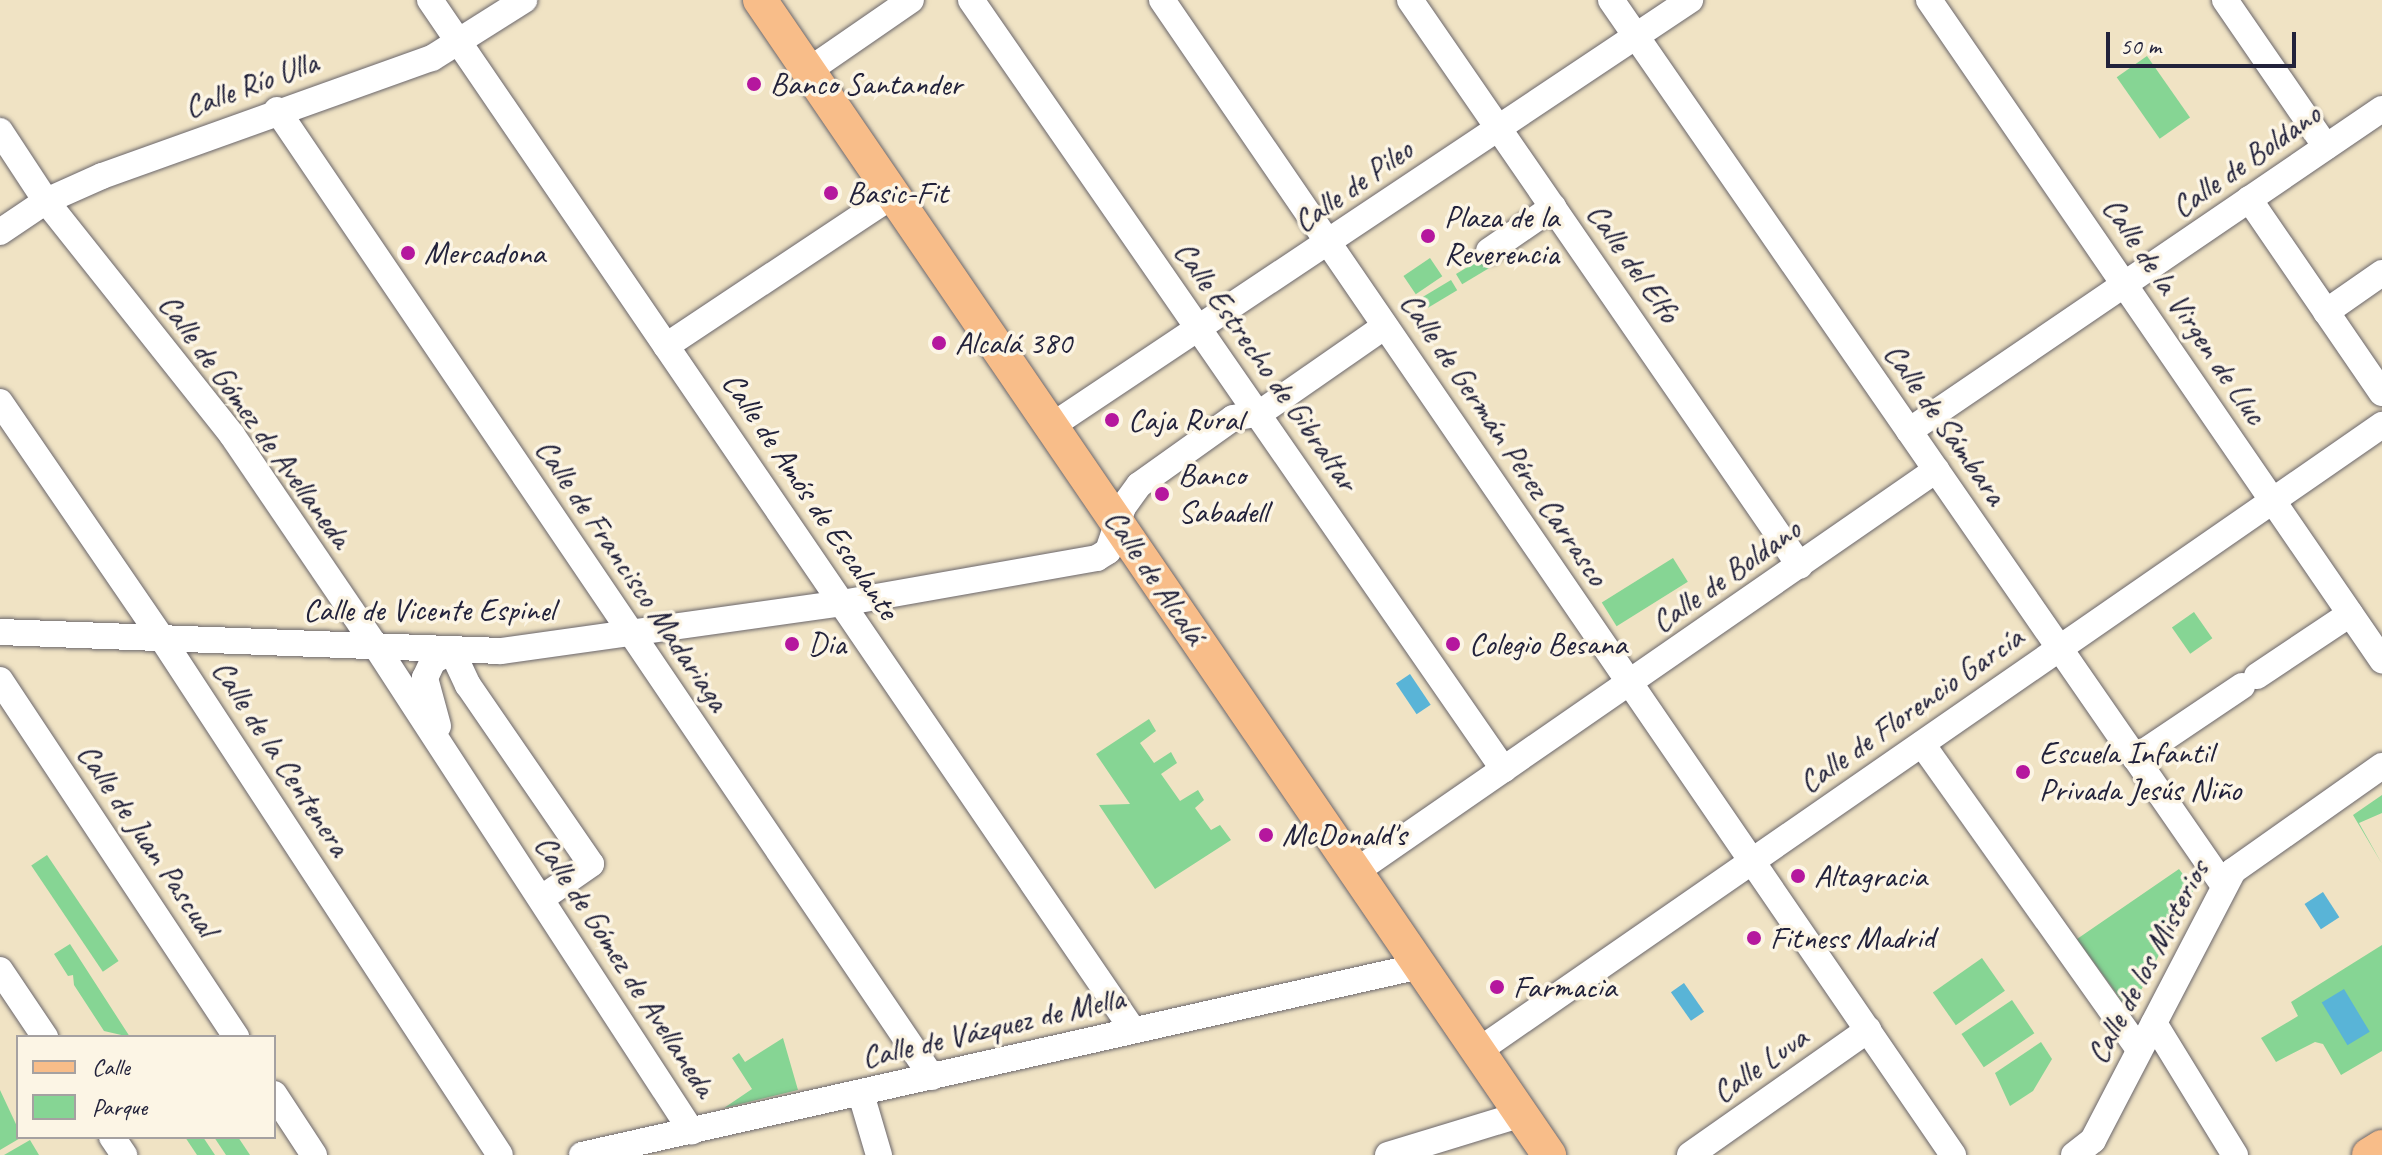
<!DOCTYPE html>
<meta charset="utf-8">
<style>
body{margin:0}
#map{position:relative;width:2382px;height:1155px;overflow:hidden;background:#f0e3c4;font-family:Caveat,sans-serif}
div>[style]{position:absolute}
.green>*{inset:0;background:#86d594;transform-origin:0 0}
.water>*{inset:0;background:#59b4d7;transform-origin:0 0}
.roads{filter:drop-shadow(0 0 2px #6a666b) drop-shadow(0 0 2px #6a666b)}
.minor>*{height:26px;margin:-13px;padding:0 13px;transform-origin:13px;border-radius:13px;background:#fff}
.major>*{height:34px;margin:-17px;padding:0 17px;transform-origin:17px;border-radius:17px;background:#f8bd89}
.dots>*{width:22px;height:22px;translate:-50% -50%;box-sizing:border-box;border:4px solid #fcf5e5;border-radius:50%}
span{translate:-50% -50%;white-space:nowrap;text-align:center;line-height:1.15;-webkit-text-stroke:7px #fcf5e5;paint-order:stroke}
.poi-label{font-size:32px;color:#22223b}
.left{translate:0 -50%;text-align:left}
.street-label{font-size:32px;color:#22223b}
.legend{position:absolute;left:16px;top:1035px;width:260px;height:104px;box-sizing:border-box;background:#fcf5e5;border:2px solid #a5a1a1;margin:0;padding:10px 14px;list-style:none;font-size:24px;color:#22223b}
.legend li{display:flex;align-items:center;gap:16px;height:40px}
.legend b{width:40px;border:2px solid #a5a1a1}
.scale{position:absolute;left:2106px;top:32px;width:190px;height:36px;box-sizing:border-box;border:4px solid #22223b;border-top:0;padding-left:10px;font-size:24px;line-height:28px;white-space:nowrap;color:#22223b;-webkit-text-stroke:6px #fcf5e5;paint-order:stroke}
</style>
<div id="map">
<div class="green">
<div style="left:2147px;top:56px;width:75px;height:37px;rotate:55deg"></div>
<div style="left:1486px;top:256px;width:12px;height:35px;rotate:59deg"></div>
<div style="left:1430px;top:258px;width:22px;height:32px;rotate:56deg"></div>
<div style="left:1451px;top:280px;width:12px;height:34px;rotate:59deg"></div>
<div style="left:1673px;top:558px;width:28px;height:84px;rotate:58deg"></div>
<div style="left:2194px;top:612px;width:32px;height:27px;rotate:55deg"></div>
<div style="clip-path:polygon(1149px 719px,1156px 731px,1140px 743px,1154px 763px,1171px 752px,1177px 763px,1161px 774px,1180px 801px,1198px 790px,1204px 800px,1195px 808px,1211px 830px,1220px 825px,1231px 840px,1155px 889px,1099px 805px,1130px 804px,1096px 754px)"></div>
<div style="clip-path:polygon(2382px 795px,2382px 813px,2359px 823px,2382px 864px,2353px 815px)"></div>
<div style="left:47px;top:855px;width:128px;height:19px;rotate:56deg"></div>
<div style="clip-path:polygon(2179px 869px,2194px 889px,2177px 921px,2171px 914px,2155px 943px,2161px 951px,2132px 1008px,2127px 1008px,2077px 939px)"></div>
<div style="clip-path:polygon(70px 944px,130px 1037px,104px 1031px,74px 985px,73px 975px,68px 976px,54px 954px)"></div>
<div style="clip-path:polygon(2382px 945px,2382px 1051px,2341px 1075px,2323px 1044px,2315px 1042px,2276px 1062px,2261px 1038px,2298px 1016px,2291px 1002px)"></div>
<div style="left:1982px;top:958px;width:40px;height:60px;rotate:55deg"></div>
<div style="left:2012px;top:1000px;width:40px;height:61px;rotate:56deg"></div>
<div style="clip-path:polygon(783px 1038px,798px 1090px,724px 1108px,752px 1089px,732px 1058px,739px 1053px,745px 1062px)"></div>
<div style="clip-path:polygon(2041px 1042px,2052px 1059px,2033px 1091px,2010px 1106px,1995px 1073px)"></div>
<div style="clip-path:polygon(0 1090px,22px 1137px,0 1150px)"></div>
<div style="clip-path:polygon(185px 1137px,203px 1137px,215px 1155px,197px 1155px)"></div>
<div style="clip-path:polygon(214px 1137px,238px 1137px,250px 1155px,226px 1155px)"></div>
<div style="clip-path:polygon(30px 1140px,39px 1155px,4px 1155px)"></div>
</div>
<div class="water">
<div style="left:1410px;top:674px;width:37px;height:17px;rotate:56deg"></div>
<div style="left:2323px;top:892px;width:30px;height:22px;rotate:57deg"></div>
<div style="left:1684px;top:983px;width:35px;height:16px;rotate:55deg"></div>
<div style="left:2344px;top:989px;width:50px;height:26px;rotate:59deg"></div>
</div>
<div class="roads">
<div class="minor">
<div style="left:430px;top:0;width:1247px;rotate:55.69deg"></div>
<div style="left:971px;top:0;width:936px;rotate:55.31deg"></div>
<div style="left:1162px;top:0;width:1400px;rotate:55.59deg"></div>
<div style="left:1410px;top:0;width:687px;rotate:55.43deg"></div>
<div style="left:1611px;top:0;width:1077px;rotate:55.32deg"></div>
<div style="left:1929px;top:0;width:801px;rotate:55.54deg"></div>
<div style="left:2225px;top:0;width:178px;rotate:55.5deg"></div>
<div style="left:808px;top:71px;width:125px;rotate:-34.6deg"></div>
<div style="left:277px;top:110px;width:1168px;rotate:55.89deg"></div>
<div style="left:0;top:131px;width:84px;rotate:56.7deg"></div>
<div style="left:46px;top:201px;width:299px;rotate:51.5deg"></div>
<div style="left:232px;top:435px;width:258px;rotate:55.8deg"></div>
<div style="left:377px;top:648px;width:577px;rotate:56.94deg"></div>
<div style="left:2249px;top:199px;width:235px;rotate:55.6deg"></div>
<div style="left:0;top:232px;width:55px;rotate:-34deg"></div>
<div style="left:46px;top:201px;width:61px;rotate:-24.1deg"></div>
<div style="left:102px;top:176px;width:350px;rotate:-19.7deg"></div>
<div style="left:432px;top:58px;width:109px;rotate:-32.2deg"></div>
<div style="left:1489px;top:251px;width:78px;rotate:-34.5deg"></div>
<div style="left:2326px;top:312px;width:68px;rotate:-34.9deg"></div>
<div style="left:666px;top:346px;width:275px;rotate:-33.6deg"></div>
<div style="left:0;top:402px;width:288px;rotate:55.6deg"></div>
<div style="left:163px;top:640px;width:615px;rotate:56.8deg"></div>
<div style="left:1053px;top:425px;width:766px;rotate:-33.71deg"></div>
<div style="left:1909px;top:431px;width:572px;rotate:-34.25deg"></div>
<div style="left:0;top:632px;width:501px;rotate:2.17deg"></div>
<div style="left:501px;top:651px;width:344px;rotate:-8deg"></div>
<div style="left:842px;top:603px;width:259px;rotate:-10deg"></div>
<div style="left:1097px;top:558px;width:13px;rotate:-32deg"></div>
<div style="left:1108px;top:551px;width:46px;rotate:-71.2deg"></div>
<div style="left:1123px;top:507px;width:27px;rotate:-54deg"></div>
<div style="left:1139px;top:485px;width:115px;rotate:-35.5deg"></div>
<div style="left:1233px;top:418px;width:27px;rotate:-10deg"></div>
<div style="left:1260px;top:413px;width:152px;rotate:-34.8deg"></div>
<div style="left:2257px;top:676px;width:112px;rotate:-33.7deg"></div>
<div style="left:0;top:680px;width:428px;rotate:56.5deg"></div>
<div style="left:438px;top:726px;width:50px;rotate:-105.2deg"></div>
<div style="left:425px;top:678px;width:19px;rotate:-65deg"></div>
<div style="left:433px;top:661px;width:21px;rotate:-28deg"></div>
<div style="left:452px;top:651px;width:38px;rotate:65deg"></div>
<div style="left:468px;top:685px;width:217px;rotate:55.5deg"></div>
<div style="left:591px;top:864px;width:60px;rotate:145.2deg"></div>
<div style="left:1922px;top:744px;width:374px;rotate:54.6deg"></div>
<div style="left:2135px;top:758px;width:129px;rotate:-33.9deg"></div>
<div style="left:1355px;top:872px;width:707px;rotate:-34.68deg"></div>
<div style="left:0;top:970px;width:81px;rotate:56.1deg"></div>
<div style="left:2154px;top:1023px;width:155px;rotate:58.5deg"></div>
<div style="left:1478px;top:1051px;width:1100px;rotate:-34.7deg"></div>
<div style="left:274px;top:1094px;width:73px;rotate:56.7deg"></div>
<div style="left:861px;top:1094px;width:64px;rotate:73.6deg"></div>
<div style="left:112px;top:1137px;width:22px;rotate:56deg"></div>
<div style="left:582px;top:1155px;width:859px;rotate:-12.71deg"></div>
<div style="left:1388px;top:1155px;width:140px;rotate:-17deg"></div>
<div style="left:1690px;top:1155px;width:218px;rotate:-35.1deg"></div>
<div style="left:2074px;top:1155px;width:24px;rotate:-38deg"></div>
<div style="left:2093px;top:1140px;width:303px;rotate:-62.5deg"></div>
<div style="left:2233px;top:871px;width:182px;rotate:-35.2deg"></div>
</div>
<div class="major">
<div style="left:760px;top:0;width:1399px;rotate:55.66deg"></div>
<div style="left:2369px;top:1155px;width:15px;rotate:-32deg"></div>
</div>
</div>
<div class="dots">
<div style="left:754px;top:84px;background:#b5179e"></div>
<div style="left:831px;top:193px;background:#b5179e"></div>
<div style="left:1428px;top:236px;background:#b5179e"></div>
<div style="left:408px;top:253px;background:#b5179e"></div>
<div style="left:939px;top:343px;background:#b5179e"></div>
<div style="left:1112px;top:420px;background:#b5179e"></div>
<div style="left:1162px;top:494px;background:#b5179e"></div>
<div style="left:792px;top:644px;background:#b5179e"></div>
<div style="left:1453px;top:644px;background:#b5179e"></div>
<div style="left:2023px;top:772px;background:#b5179e"></div>
<div style="left:1266px;top:835px;background:#b5179e"></div>
<div style="left:1798px;top:876px;background:#b5179e"></div>
<div style="left:1754px;top:938px;background:#b5179e"></div>
<div style="left:1497px;top:987px;background:#b5179e"></div>
</div>
<div class="poi-label">
<span class="left" style="left:770px;top:84px">Banco Santander</span>
<span class="left" style="left:847px;top:193px">Basic-Fit</span>
<span class="left" style="left:1444px;top:236px">Plaza de la<br>Reverencia</span>
<span class="left" style="left:424px;top:253px">Mercadona</span>
<span class="left" style="left:955px;top:343px">Alcalá 380</span>
<span class="left" style="left:1128px;top:420px">Caja Rural</span>
<span class="left" style="left:1178px;top:494px">Banco<br>Sabadell</span>
<span class="left" style="left:808px;top:644px">Dia</span>
<span class="left" style="left:1469px;top:644px">Colegio Besana</span>
<span class="left" style="left:2039px;top:772px">Escuela Infantil<br>Privada Jesús Niño</span>
<span class="left" style="left:1282px;top:835px">McDonald's</span>
<span class="left" style="left:1814px;top:876px">Altagracia</span>
<span class="left" style="left:1770px;top:938px">Fitness Madrid</span>
<span class="left" style="left:1513px;top:987px">Farmacia</span>
</div>
<div class="street-label">
<span style="left:251px;top:85px;rotate:-20deg">Calle Río Ulla</span>
<span style="left:2246px;top:161px;rotate:-35deg">Calle de Boldano</span>
<span style="left:1353px;top:186px;rotate:-35deg">Calle de Pileo</span>
<span style="left:1633px;top:263px;rotate:55deg">Calle del Elfo</span>
<span style="left:2184px;top:311px;rotate:56deg">Calle de la Virgen de Lluc</span>
<span style="left:1266px;top:366px;rotate:55deg">Calle Estrecho de Gibraltar</span>
<span style="left:255px;top:421px;rotate:54deg">Calle de Gómez de Avellaneda</span>
<span style="left:1945px;top:424px;rotate:55deg">Calle de Sámbara</span>
<span style="left:1504px;top:439px;rotate:56deg">Calle de Germán Pérez Carrasco</span>
<span style="left:810px;top:496px;rotate:56deg">Calle de Amós de Escalante</span>
<span style="left:632px;top:575px;rotate:56deg">Calle de Francisco Madariaga</span>
<span style="left:1726px;top:576px;rotate:-35deg">Calle de Boldano</span>
<span style="left:1155px;top:577px;rotate:56deg">Calle de Alcalá</span>
<span style="left:429px;top:610px">Calle de Vicente Espinel</span>
<span style="left:1911px;top:710px;rotate:-35deg">Calle de Florencio García</span>
<span style="left:281px;top:758px;rotate:57deg">Calle de la Centenera</span>
<span style="left:147px;top:840px;rotate:56deg">Calle de Juan Pascual</span>
<span style="left:2148px;top:962px;rotate:-62deg">Calle de los Misterios</span>
<span style="left:625px;top:966px;rotate:57deg">Calle de Gómez de Avellaneda</span>
<span style="left:993px;top:1028px;rotate:-13deg">Calle de Vázquez de Mella</span>
<span style="left:1760px;top:1065px;rotate:-35deg">Calle Luva</span>
</div>
<ul class="legend">
<li><b style="height:10px;background:#f8bd89"></b>Calle</li>
<li><b style="height:22px;background:#86d594"></b>Parque</li>
</ul>
<div class="scale">50 m</div>
</div>
